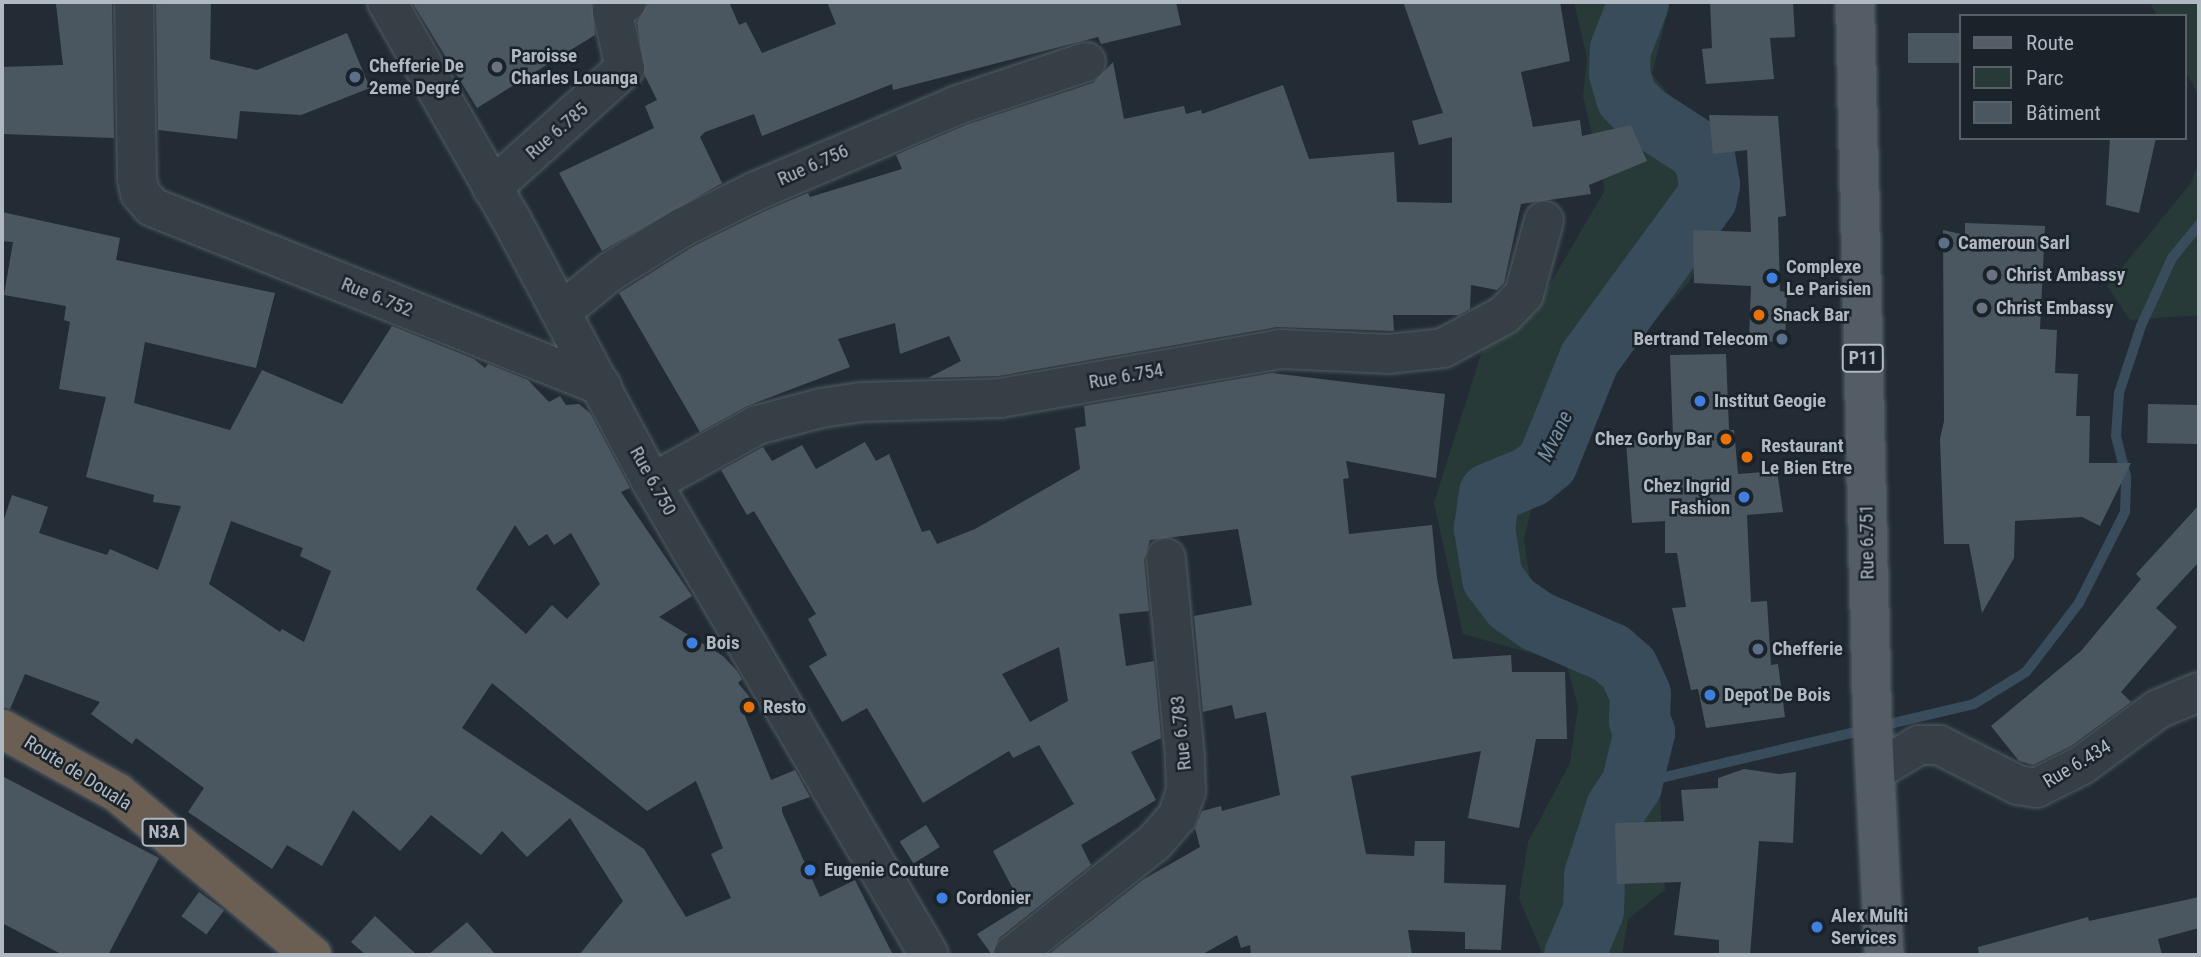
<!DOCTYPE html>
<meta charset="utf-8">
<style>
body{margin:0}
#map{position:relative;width:2201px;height:957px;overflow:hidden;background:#232c35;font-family:"Roboto Condensed",sans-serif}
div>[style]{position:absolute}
.green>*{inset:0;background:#273a38}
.stream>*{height:10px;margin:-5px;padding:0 5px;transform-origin:5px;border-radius:5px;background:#394c5c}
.river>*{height:61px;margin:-30.5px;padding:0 30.5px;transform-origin:30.5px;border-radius:30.5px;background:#394c5c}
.building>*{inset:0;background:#4b5760;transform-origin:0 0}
.roads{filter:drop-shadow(0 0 2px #535c63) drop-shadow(0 0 2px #535c63)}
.minor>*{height:38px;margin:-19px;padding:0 19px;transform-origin:19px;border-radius:19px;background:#363e46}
.major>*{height:38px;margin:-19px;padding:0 19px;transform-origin:19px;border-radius:19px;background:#545d65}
.highway>*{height:38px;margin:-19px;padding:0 19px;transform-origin:19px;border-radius:19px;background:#6b5f54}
.dots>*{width:19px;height:19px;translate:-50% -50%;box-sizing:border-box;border:4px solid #1b232a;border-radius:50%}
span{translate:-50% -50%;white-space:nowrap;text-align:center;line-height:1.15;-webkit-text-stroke:5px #1b232a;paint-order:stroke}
.shield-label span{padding:2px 5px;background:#1b232a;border:2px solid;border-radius:5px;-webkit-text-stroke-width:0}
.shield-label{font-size:18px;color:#b0b9c2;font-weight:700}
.poi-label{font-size:19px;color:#b0b9c2;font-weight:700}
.left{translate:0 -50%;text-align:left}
.right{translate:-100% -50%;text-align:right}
.street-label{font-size:19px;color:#b0b9c2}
.water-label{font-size:21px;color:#748da2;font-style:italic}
.frame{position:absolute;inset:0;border:4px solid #b0b9c2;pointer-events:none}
.legend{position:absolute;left:1959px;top:14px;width:228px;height:126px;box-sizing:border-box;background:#1b232a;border:2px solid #575f67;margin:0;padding:9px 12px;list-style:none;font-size:21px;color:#b0b9c2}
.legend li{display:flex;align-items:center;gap:14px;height:35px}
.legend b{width:35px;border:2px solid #575f67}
</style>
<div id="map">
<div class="green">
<div style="clip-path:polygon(1574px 2px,1670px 2px,1652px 74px,1694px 126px,1716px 170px,1721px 225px,1689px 282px,1643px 333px,1598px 351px,1577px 446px,1534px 497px,1524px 539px,1533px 601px,1585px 625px,1645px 665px,1668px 699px,1673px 726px,1660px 799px,1665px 890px,1628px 919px,1622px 955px,1543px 955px,1519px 898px,1528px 842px,1570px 763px,1578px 706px,1566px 663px,1463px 634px,1434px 503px,1482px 351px,1533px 313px,1605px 190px,1583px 96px,1587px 58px)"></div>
<div style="clip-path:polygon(2150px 2px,2199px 2px,2199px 97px,2185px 70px,2185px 16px,2157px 16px)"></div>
<div style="clip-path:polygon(2199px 163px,2199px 315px,2130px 320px,2107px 286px,2191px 183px)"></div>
</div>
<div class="stream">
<div style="left:1631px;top:785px;width:352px;rotate:-13.3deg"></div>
<div style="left:1974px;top:704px;width:61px;rotate:-31.6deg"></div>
<div style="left:2026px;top:672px;width:87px;rotate:-52.5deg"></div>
<div style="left:2079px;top:603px;width:102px;rotate:-63.2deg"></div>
<div style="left:2125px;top:512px;width:36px;rotate:-88deg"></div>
<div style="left:2126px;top:476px;width:41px;rotate:-104deg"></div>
<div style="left:2116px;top:436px;width:43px;rotate:-86deg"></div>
<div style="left:2119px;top:393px;width:71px;rotate:-71.8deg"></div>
<div style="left:2141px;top:326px;width:75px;rotate:-65.5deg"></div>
<div style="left:2172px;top:258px;width:43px;rotate:-50.7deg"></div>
</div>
<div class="river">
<div style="left:1574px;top:955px;width:49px;rotate:-67.1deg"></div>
<div style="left:1593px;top:910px;width:35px;rotate:-88deg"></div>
<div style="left:1594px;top:875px;width:71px;rotate:-72.1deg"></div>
<div style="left:1616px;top:807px;width:27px;rotate:-56deg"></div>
<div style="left:1631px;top:785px;width:55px;rotate:-76.2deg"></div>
<div style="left:1644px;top:732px;width:13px;rotate:-113deg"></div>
<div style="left:1639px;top:720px;width:26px;rotate:-88deg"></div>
<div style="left:1640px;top:694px;width:29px;rotate:-115deg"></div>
<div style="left:1628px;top:668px;width:23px;rotate:-139deg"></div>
<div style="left:1611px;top:653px;width:81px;rotate:-156.6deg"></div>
<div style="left:1537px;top:621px;width:32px;rotate:-145deg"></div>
<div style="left:1511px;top:603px;width:31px;rotate:-127deg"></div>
<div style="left:1492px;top:578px;width:51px;rotate:-99.1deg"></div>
<div style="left:1484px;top:528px;width:35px;rotate:-82deg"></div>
<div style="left:1489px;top:493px;width:44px;rotate:-22.5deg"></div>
<div style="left:1530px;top:476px;width:22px;rotate:-39deg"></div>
<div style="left:1547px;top:462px;width:112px;rotate:-68deg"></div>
<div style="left:1589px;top:358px;width:198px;rotate:-53.8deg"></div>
<div style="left:1706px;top:198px;width:14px;rotate:-78deg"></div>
<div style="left:1709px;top:184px;width:23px;rotate:-100deg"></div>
<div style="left:1705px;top:161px;width:16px;rotate:-128deg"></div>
<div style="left:1695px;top:148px;width:61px;rotate:-147.1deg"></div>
<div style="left:1644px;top:115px;width:25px;rotate:-135deg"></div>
<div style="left:1626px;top:97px;width:25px;rotate:-106deg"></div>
<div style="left:1619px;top:73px;width:24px;rotate:-88deg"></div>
<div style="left:1620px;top:49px;width:50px;rotate:-69deg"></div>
</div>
<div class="building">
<div style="clip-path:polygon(78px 2px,112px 2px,114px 138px,2px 134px,2px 67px,63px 65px,56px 4px)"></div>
<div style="clip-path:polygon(156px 2px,211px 2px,210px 59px,257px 70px,347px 33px,370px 88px,301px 115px,240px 111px,237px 139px,158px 130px)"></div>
<div style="clip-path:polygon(412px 2px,592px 2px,595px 35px,477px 108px)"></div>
<div style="clip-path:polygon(649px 2px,729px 2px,739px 25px,746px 22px,762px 53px,836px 24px,827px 2px,1176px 2px,1181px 25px,1101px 44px,1098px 37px,893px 90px,892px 84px,762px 136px,754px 114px,705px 132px,700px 137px,722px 183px,602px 251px,559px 173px,654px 128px,645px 106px,657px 100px,645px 76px,637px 22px)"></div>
<div style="clip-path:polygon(1403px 2px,1560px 2px,1570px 61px,1521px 72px,1533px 127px,1580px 120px,1582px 136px,1631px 125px,1647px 161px,1589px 185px,1591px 194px,1521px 204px,1504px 283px,1497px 290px,1471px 285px,1470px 309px,1459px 315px,1393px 315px,1394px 331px,1277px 327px,998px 376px,928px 378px,961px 361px,949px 336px,900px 354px,895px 323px,838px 339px,850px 367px,747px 406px,700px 432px,619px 293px,694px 246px,765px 211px,808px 193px,810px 197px,902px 169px,896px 155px,966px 125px,1093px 83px,1113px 62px,1124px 119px,1184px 106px,1186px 114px,1201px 110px,1202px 114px,1283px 85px,1309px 159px,1394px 152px,1397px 202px,1452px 203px,1452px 137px,1419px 145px,1412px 121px,1443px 113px)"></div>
<div style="clip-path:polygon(1710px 2px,1793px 2px,1795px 37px,1770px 38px,1774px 79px,1706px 84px,1702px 49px,1712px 48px)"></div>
<div style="left:1961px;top:33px;width:30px;height:53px;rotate:90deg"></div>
<div style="clip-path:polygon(1709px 115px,1778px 116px,1786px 216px,1778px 217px,1780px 291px,1787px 292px,1785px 342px,1749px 341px,1751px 286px,1694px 283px,1693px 230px,1751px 232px,1747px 150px,1713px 154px)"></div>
<div style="clip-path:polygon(2110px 138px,2156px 138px,2139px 213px,2106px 205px)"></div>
<div style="clip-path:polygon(evenodd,2px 212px,120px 238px,116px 260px,275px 293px,256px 368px,145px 342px,134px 403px,230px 430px,262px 370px,342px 404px,392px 326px,474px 359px,485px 368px,488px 364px,528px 380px,549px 402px,560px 396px,566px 405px,579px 404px,590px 413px,630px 488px,621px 492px,692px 596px,659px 617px,723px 656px,737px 671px,742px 679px,738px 683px,757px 706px,745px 716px,771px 780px,795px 770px,810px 797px,782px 807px,782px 812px,820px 897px,855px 880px,893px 955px,579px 955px,623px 901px,570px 818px,527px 857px,502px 831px,481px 855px,431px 815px,400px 851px,353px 810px,322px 866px,287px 845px,272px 869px,188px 812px,204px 788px,136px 738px,132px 744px,91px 714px,100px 702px,25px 674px,10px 709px,2px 707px,2px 525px,12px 495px,48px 507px,39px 533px,107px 555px,110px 549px,158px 570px,181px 506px,153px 502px,154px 495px,86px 477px,106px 397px,59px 389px,70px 322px,64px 320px,66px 306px,4px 295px,13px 242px,2px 241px,2px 212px,231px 521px,303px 548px,300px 556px,331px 571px,304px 642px,282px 629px,280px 632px,209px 584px,231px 521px,2px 212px,515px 525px,529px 546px,547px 534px,554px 545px,571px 533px,600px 584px,567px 619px,552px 605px,526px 634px,476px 589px,515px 525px,2px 212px,492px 683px,647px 811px,696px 781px,723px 848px,711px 854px,731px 898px,686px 917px,644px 849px,462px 728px,492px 683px)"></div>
<div style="clip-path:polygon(1965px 223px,2045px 226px,2040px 329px,2057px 330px,2055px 373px,2078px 374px,2076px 416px,2090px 416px,2089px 463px,2131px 463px,2100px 526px,2082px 517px,2015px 521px,2014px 558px,1982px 613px,1969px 544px,1944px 544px,1940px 439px,1944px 421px,1943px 230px,1965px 235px)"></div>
<div style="clip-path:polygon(1726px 354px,1729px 430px,1734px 430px,1738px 474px,1777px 471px,1783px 512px,1747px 515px,1751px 602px,1767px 601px,1771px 665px,1778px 664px,1785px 717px,1706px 728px,1698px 689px,1691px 690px,1672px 608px,1686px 607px,1677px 553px,1665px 553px,1665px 521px,1632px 523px,1626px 441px,1673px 436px,1670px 355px)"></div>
<div style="clip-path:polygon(evenodd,1272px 373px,1445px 394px,1436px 478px,1346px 461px,1349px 478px,1343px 479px,1349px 534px,1432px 525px,1437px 578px,1453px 659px,1511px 655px,1512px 672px,1565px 672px,1567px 739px,1536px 739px,1519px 828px,1468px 818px,1481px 751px,1351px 776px,1366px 854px,1414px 856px,1415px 841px,1445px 841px,1444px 883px,1506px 885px,1501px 950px,1465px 949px,1465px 932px,1408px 930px,1412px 955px,1251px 955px,1250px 945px,1241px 948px,1237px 935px,1201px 955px,1048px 955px,1144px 879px,1200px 847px,1195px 828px,1202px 811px,1221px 806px,1222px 811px,1280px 795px,1266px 712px,1235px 719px,1232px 705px,1203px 712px,1194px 616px,1252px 605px,1238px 529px,1150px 540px,1144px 560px,1149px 611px,1119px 614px,1126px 666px,1154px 661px,1161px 738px,1131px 752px,1156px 800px,1081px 845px,1091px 865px,999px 938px,992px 955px,977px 934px,1022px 906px,993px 851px,1074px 804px,1039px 745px,1013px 758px,1009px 751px,923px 803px,867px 708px,842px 722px,809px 666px,827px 655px,808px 619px,816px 614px,754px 511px,747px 515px,721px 470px,763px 447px,772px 461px,802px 445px,816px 469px,865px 442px,876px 461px,889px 454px,922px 532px,930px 530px,937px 544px,975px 529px,1080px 469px,1075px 428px,1086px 426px,1084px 406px,1272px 373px,1059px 647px,1068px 701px,1030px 722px,1002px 674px,1059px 647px)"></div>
<div style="left:2148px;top:404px;width:51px;height:39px;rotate:1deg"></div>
<div style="clip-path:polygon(2199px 505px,2199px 562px,2156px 608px,2177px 627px,2121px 692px,2131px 702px,2071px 746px,2033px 765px,2019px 761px,1991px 726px,2081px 651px,2141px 579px,2136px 574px)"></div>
<div style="clip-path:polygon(1744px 769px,1779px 774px,1796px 772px,1793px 843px,1759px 841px,1750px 955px,1719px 955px,1719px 940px,1674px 935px,1681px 882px,1617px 884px,1615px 823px,1684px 821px,1681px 790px,1718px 788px,1718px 778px)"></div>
<div style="clip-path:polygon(2px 776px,159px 858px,108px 955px,63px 955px,2px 923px)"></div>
<div style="left:926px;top:825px;width:26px;height:31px;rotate:58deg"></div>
<div style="left:199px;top:892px;width:31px;height:30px;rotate:36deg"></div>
<div style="clip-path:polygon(2199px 897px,2199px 928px,2158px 939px,2162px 955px,1979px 955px,1978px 947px,2088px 917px,2089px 921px)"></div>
<div style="clip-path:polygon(375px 916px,417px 955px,366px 955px,351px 942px)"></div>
<div style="clip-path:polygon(467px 922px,496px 955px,428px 955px)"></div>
</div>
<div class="roads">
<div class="minor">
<div style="left:134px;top:2px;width:177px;rotate:89deg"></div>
<div style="left:137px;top:179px;width:14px;rotate:78deg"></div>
<div style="left:140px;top:193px;width:18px;rotate:49deg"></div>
<div style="left:152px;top:207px;width:484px;rotate:21.7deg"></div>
<div style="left:387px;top:2px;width:250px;rotate:60.3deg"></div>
<div style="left:511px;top:219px;width:299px;rotate:61.9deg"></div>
<div style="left:652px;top:483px;width:547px;rotate:59.59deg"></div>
<div style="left:492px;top:188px;width:179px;rotate:-42.1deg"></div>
<div style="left:625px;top:68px;width:58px;rotate:-102.8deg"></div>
<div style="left:612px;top:11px;width:17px;rotate:-31deg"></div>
<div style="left:562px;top:311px;width:62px;rotate:-39.1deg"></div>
<div style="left:610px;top:272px;width:86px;rotate:-31.7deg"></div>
<div style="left:683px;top:227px;width:81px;rotate:-26.3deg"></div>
<div style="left:756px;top:191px;width:220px;rotate:-23.1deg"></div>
<div style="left:958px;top:105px;width:135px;rotate:-18.6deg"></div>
<div style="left:652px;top:483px;width:120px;rotate:-28.9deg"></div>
<div style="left:757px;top:425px;width:66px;rotate:-14.9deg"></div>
<div style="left:821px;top:408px;width:40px;rotate:-8.5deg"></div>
<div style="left:861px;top:402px;width:139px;rotate:-1.6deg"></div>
<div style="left:1000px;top:398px;width:284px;rotate:-9.9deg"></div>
<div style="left:1280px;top:349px;width:109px;rotate:2.6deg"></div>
<div style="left:1389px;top:354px;width:54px;rotate:-6.3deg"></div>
<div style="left:1443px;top:348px;width:69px;rotate:-28.4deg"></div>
<div style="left:1504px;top:315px;width:29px;rotate:-46deg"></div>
<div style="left:1524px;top:294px;width:76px;rotate:-74.7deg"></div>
<div style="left:1875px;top:771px;width:51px;rotate:-30.6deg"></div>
<div style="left:1919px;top:745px;width:20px"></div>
<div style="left:1939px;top:745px;width:89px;rotate:26.9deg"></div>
<div style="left:2018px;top:785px;width:18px;rotate:9deg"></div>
<div style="left:2036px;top:788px;width:51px;rotate:-26.6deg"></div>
<div style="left:2082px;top:765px;width:94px;rotate:-36.4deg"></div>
<div style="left:2158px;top:709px;width:44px;rotate:-22.5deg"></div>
<div style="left:1013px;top:955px;width:180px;rotate:-38.5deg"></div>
<div style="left:1154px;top:843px;width:35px;rotate:-49deg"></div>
<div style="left:1177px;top:817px;width:28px;rotate:-71deg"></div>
<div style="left:1186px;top:791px;width:34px;rotate:-92deg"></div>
<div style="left:1185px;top:757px;width:200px;rotate:-95.5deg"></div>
</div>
<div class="major">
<div style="left:1855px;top:2px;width:712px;rotate:88.63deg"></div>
<div style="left:1872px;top:714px;width:241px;rotate:87.1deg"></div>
</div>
<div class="highway">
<div style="left:2px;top:729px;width:132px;rotate:28.9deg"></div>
<div style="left:118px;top:793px;width:253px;rotate:39.9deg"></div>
</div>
</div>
<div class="dots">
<div style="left:497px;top:67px;background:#6b7280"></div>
<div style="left:355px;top:77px;background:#5c6f8a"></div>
<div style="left:1944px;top:243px;background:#5c6f8a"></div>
<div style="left:1992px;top:275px;background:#6b7280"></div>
<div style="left:1772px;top:278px;background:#3f7fe0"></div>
<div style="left:1982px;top:308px;background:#6b7280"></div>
<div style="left:1759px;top:315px;background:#e8710a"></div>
<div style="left:1782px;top:339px;background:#5c6f8a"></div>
<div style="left:1700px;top:401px;background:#3f7fe0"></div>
<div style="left:1726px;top:439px;background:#e8710a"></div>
<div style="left:1747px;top:457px;background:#e8710a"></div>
<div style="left:1744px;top:497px;background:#3f7fe0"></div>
<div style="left:692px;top:643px;background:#3f7fe0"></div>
<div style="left:1758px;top:649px;background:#5c6f8a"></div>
<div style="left:1710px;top:695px;background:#3f7fe0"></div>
<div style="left:749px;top:707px;background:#e8710a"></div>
<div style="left:810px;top:870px;background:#3f7fe0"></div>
<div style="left:942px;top:898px;background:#3f7fe0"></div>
<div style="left:1817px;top:927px;background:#3f7fe0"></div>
</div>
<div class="shield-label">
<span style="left:1863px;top:358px">P11</span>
<span style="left:164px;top:832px">N3A</span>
</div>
<div class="poi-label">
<span class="left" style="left:511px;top:67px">Paroisse<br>Charles Louanga</span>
<span class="left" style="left:369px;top:77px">Chefferie De<br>2eme Degré</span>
<span class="left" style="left:1958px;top:243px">Cameroun Sarl</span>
<span class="left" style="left:1786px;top:278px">Complexe<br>Le Parisien</span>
<span class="left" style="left:2006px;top:275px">Christ Ambassy</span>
<span class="left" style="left:1996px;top:308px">Christ Embassy</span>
<span class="left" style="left:1773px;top:315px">Snack Bar</span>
<span class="right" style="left:1768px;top:339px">Bertrand Telecom</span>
<span class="left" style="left:1714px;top:401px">Institut Geogie</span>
<span class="right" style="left:1712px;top:439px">Chez Gorby Bar</span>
<span class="left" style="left:1761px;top:457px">Restaurant<br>Le Bien Etre</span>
<span class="right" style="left:1730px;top:497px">Chez Ingrid<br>Fashion</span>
<span class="left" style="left:706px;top:643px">Bois</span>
<span class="left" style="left:1772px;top:649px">Chefferie</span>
<span class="left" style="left:1724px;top:695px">Depot De Bois</span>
<span class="left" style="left:763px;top:707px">Resto</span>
<span class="left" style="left:824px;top:870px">Eugenie Couture</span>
<span class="left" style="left:956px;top:898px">Cordonier</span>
<span class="left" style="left:1831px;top:927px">Alex Multi<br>Services</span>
</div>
<div class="street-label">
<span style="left:557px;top:131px;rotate:-41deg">Rue 6.785</span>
<span style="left:813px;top:165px;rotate:-24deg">Rue 6.756</span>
<span style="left:377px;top:297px;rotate:22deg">Rue 6.752</span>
<span style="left:1126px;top:376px;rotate:-10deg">Rue 6.754</span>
<span style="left:653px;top:481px;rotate:61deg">Rue 6.750</span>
<span style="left:1867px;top:542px;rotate:-91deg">Rue 6.751</span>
<span style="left:1181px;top:733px;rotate:-96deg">Rue 6.783</span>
<span style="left:2077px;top:764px;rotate:-31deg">Rue 6.434</span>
<span style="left:78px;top:773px;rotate:32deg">Route de Douala</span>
</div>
<div class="water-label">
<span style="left:1555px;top:436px;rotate:-64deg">Mvane</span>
</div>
<div class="frame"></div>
<ul class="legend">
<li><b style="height:9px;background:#545d65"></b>Route</li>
<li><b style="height:19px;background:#273a38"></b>Parc</li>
<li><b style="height:19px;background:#4b5760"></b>Bâtiment</li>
</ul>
</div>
